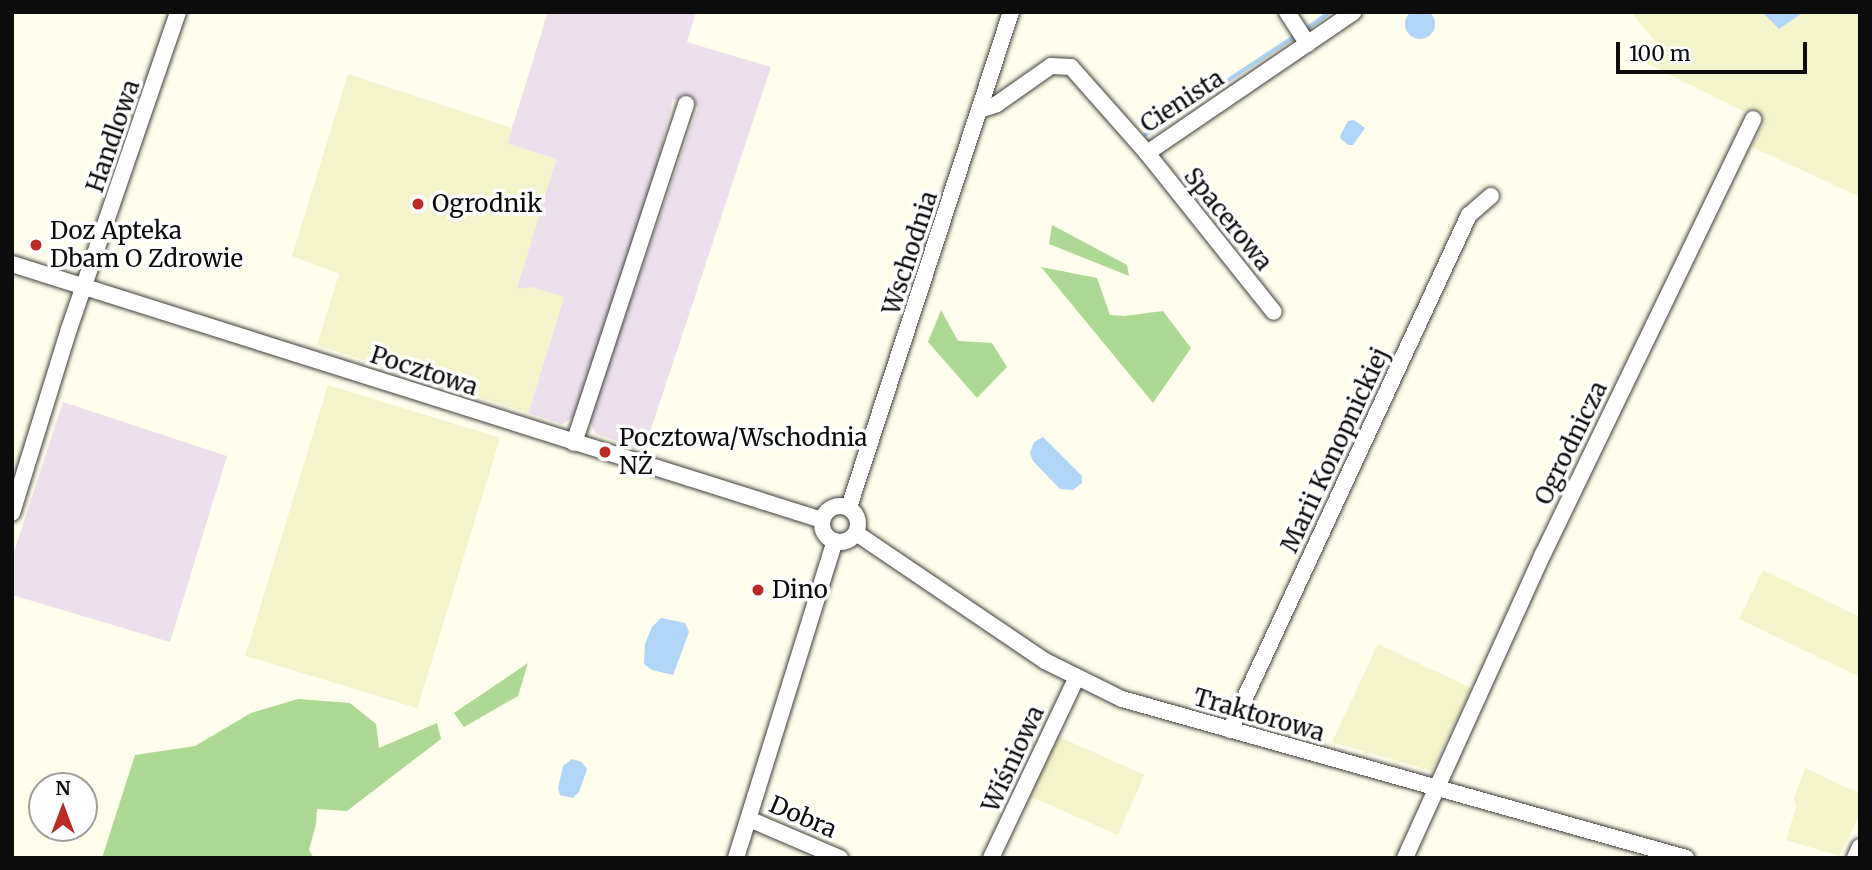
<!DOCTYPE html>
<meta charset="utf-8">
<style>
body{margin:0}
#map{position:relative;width:1872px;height:870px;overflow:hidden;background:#fffdeb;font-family:Merriweather,serif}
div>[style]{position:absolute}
.industrial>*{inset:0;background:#ebe0eb}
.farmland>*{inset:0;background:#f4f4cc;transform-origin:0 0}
.forest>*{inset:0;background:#add995}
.water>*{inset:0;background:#b0d5f6}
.round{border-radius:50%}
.stream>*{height:3.5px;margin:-1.75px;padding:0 1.75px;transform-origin:1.75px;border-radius:1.75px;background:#b0d5f6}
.roads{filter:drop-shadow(0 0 2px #3f3f3f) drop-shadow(0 0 2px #3f3f3f)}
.minor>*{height:16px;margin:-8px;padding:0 8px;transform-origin:8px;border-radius:8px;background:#fff}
.minor>.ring{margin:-8px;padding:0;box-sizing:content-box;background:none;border:16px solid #fff;border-radius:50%}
.dots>*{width:19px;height:19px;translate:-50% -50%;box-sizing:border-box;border:4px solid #fff;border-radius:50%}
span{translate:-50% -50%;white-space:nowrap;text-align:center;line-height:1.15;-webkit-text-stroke:7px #fff;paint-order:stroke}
.street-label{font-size:24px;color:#0c0c0c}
.poi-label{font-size:24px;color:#0c0c0c}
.left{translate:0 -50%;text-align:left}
.frame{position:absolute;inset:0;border:14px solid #0c0c0c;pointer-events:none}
.north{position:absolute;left:28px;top:772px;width:70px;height:70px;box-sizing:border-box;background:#fff;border:2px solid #9e9e9e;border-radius:50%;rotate:0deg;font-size:19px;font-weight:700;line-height:28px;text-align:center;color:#0c0c0c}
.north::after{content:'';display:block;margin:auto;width:24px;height:32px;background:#bb2b25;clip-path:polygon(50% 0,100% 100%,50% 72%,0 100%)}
.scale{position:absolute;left:1616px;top:42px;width:191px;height:32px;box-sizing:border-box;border:4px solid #0c0c0c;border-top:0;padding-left:9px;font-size:21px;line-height:24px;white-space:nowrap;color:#0c0c0c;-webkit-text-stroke:5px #fff;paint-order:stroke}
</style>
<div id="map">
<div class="industrial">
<div style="clip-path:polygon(548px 12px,696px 12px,687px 42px,771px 67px,644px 450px,596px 434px,589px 420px,698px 107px,673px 99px,657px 165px,576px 416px,562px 424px,528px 413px,564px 297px,516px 290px,556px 159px,507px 144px)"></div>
<div style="clip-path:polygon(63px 402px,227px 456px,170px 642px,12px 595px,12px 558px)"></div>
</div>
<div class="farmland">
<div style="clip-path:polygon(1631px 12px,1860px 12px,1860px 197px,1752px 147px,1765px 122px,1646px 63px,1662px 50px)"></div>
<div style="clip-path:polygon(348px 74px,512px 128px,508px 144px,556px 159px,517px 289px,532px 287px,564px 297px,528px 413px,317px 345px,339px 274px,292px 256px)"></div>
<div style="left:328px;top:385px;width:180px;height:283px;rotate:17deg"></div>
<div style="clip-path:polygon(1763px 570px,1860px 617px,1860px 677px,1739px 619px)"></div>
<div style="clip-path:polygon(1378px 644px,1471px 688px,1432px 771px,1332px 742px)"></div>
<div style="left:1055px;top:735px;width:98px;height:66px;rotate:24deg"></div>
<div style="clip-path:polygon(1805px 768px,1860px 794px,1860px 815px,1839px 856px,1786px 840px,1796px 807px,1794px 798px)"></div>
</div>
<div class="forest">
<div style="clip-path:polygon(1052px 225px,1127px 265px,1129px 276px,1049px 244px)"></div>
<div style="clip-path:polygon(1041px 267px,1097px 278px,1110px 315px,1124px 316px,1163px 311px,1191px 348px,1153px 403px)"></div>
<div style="clip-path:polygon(941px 310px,958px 341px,992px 343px,1007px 367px,977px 398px,928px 342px)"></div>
<div style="clip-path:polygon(528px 663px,518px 696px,464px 727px,454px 713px)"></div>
<div style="clip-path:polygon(298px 699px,350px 703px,376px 724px,379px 748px,437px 723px,441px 739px,347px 811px,317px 809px,316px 824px,309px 850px,314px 858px,102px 858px,135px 755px,195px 746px,251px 713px)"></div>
</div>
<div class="water">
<div class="round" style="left:1405px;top:9px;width:30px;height:30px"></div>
<div style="clip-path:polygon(1762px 12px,1804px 12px,1779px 29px)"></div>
<div style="clip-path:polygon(1354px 120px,1365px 128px,1353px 145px,1348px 145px,1340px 138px,1341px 134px,1348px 121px)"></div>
<div style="clip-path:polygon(1043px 437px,1082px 476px,1082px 483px,1073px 490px,1060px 489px,1033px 461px,1030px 453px,1034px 442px)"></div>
<div style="clip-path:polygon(661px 618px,685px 623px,689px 632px,673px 675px,652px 670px,644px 664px,645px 644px,652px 627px)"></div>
<div style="clip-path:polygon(572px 759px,582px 762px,587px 769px,579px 792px,573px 798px,560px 795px,558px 788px,563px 766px)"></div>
</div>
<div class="stream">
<div style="left:1305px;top:30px;width:31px;rotate:-36deg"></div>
<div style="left:1145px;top:135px;width:180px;rotate:-33.4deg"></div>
</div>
<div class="roads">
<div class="minor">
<div style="left:1287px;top:12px;width:38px;rotate:57deg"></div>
<div style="left:980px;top:110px;width:18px;rotate:-19deg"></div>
<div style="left:997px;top:104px;width:66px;rotate:-35.1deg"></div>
<div style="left:1051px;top:66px;width:20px;rotate:3deg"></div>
<div style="left:1071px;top:67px;width:115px;rotate:48.5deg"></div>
<div style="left:1147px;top:153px;width:203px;rotate:51.4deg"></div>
<div style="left:1147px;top:153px;width:250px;rotate:-34.3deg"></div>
<div style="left:12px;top:264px;width:849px;rotate:17.54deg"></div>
<div style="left:574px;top:443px;width:357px;rotate:-71.7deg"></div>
<div class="ring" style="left:822px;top:506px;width:20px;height:20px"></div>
<div style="left:849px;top:507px;width:521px;rotate:-71.88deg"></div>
<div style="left:12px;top:513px;width:193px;rotate:-72.8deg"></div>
<div style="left:69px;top:329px;width:335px;rotate:-71deg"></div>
<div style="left:856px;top:533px;width:228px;rotate:34.1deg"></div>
<div style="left:1045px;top:661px;width:86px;rotate:26.3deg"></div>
<div style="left:1122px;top:699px;width:586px;rotate:15.74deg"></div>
<div style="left:1230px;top:730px;width:568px;rotate:-65.11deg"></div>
<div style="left:1469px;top:215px;width:29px;rotate:-41deg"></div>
<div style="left:749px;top:819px;width:99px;rotate:23.2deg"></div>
<div style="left:736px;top:858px;width:332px;rotate:-72.7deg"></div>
<div style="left:991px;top:858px;width:198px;rotate:-64.6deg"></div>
<div style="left:1405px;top:858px;width:334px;rotate:-65.6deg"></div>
<div style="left:1543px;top:554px;width:483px;rotate:-64.2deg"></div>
<div style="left:1855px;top:858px;width:12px;rotate:-66deg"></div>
</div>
</div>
<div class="dots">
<div style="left:418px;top:204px;background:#bb2b25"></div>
<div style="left:36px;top:245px;background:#bb2b25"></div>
<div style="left:605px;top:452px;background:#bb2b25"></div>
<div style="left:758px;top:590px;background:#bb2b25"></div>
</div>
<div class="street-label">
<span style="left:1182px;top:101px;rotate:-33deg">Cienista</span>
<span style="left:113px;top:136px;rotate:-71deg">Handlowa</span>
<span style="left:1228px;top:219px;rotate:51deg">Spacerowa</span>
<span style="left:910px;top:253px;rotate:-72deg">Wschodnia</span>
<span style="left:424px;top:371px;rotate:18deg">Pocztowa</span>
<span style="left:1571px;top:443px;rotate:-64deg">Ogrodnicza</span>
<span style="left:1335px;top:450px;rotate:-65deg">Marii Konopnickiej</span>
<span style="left:1259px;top:715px;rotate:16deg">Traktorowa</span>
<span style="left:1013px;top:759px;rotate:-65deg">Wiśniowa</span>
<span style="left:803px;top:817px;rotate:23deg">Dobra</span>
</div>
<div class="poi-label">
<span class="left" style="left:432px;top:204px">Ogrodnik</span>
<span class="left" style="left:50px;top:245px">Doz Apteka<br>Dbam O Zdrowie</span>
<span class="left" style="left:619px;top:452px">Pocztowa/Wschodnia<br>NŻ</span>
<span class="left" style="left:772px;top:590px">Dino</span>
</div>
<div class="frame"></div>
<div class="north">N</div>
<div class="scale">100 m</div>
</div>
